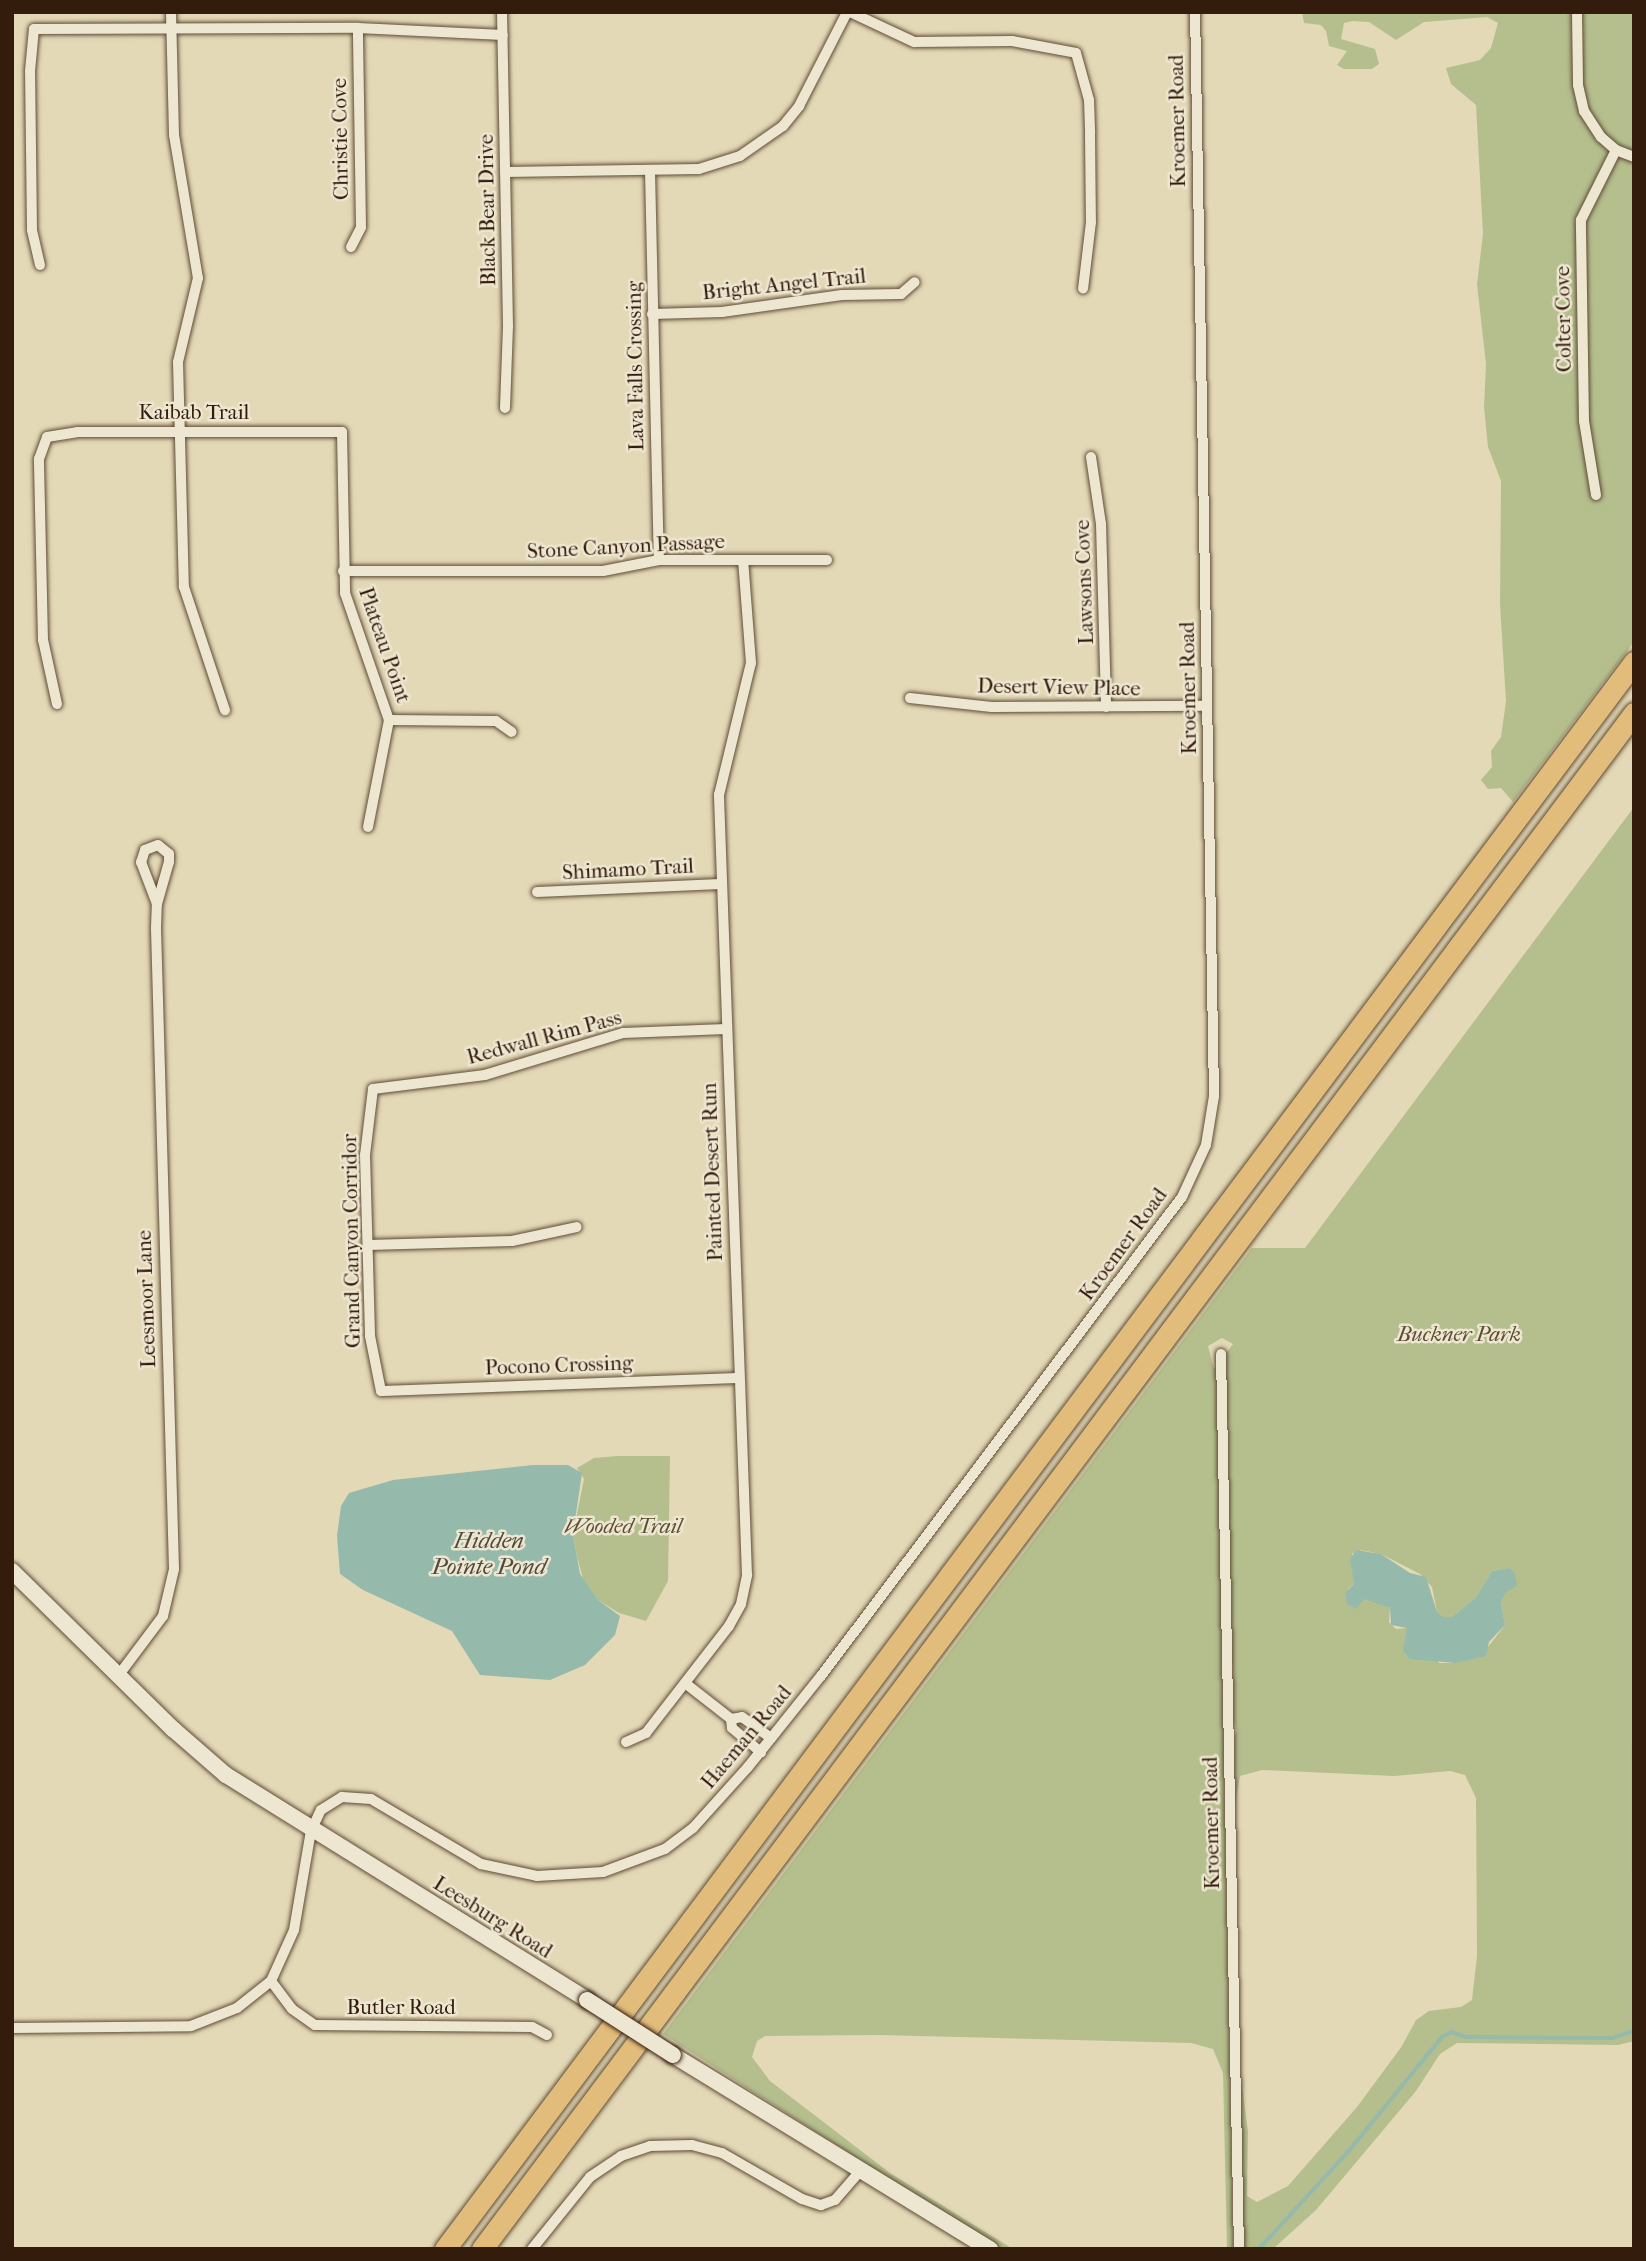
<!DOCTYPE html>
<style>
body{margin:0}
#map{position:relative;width:1646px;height:2261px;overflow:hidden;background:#e3d9b6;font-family:"IM FELL French Canon",serif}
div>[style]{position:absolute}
.green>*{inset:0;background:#b4bf8d}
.water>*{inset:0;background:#95baac}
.stream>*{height:3.5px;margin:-1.75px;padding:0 1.75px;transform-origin:1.75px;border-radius:1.75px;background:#95baac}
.roads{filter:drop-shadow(0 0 2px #604b37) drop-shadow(0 0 2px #604b37)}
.minor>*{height:10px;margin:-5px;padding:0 5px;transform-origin:5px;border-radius:5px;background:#ede6d0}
.secondary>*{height:16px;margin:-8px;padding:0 8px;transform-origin:8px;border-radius:8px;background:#ede6d0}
.motorway>*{height:21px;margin:-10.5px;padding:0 10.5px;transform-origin:10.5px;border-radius:10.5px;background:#e2bc7b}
.bridges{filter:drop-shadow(0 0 2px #341c0d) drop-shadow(0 0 2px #341c0d)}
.secondary-bridge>*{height:16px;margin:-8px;padding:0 8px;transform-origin:8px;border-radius:8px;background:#ede6d0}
span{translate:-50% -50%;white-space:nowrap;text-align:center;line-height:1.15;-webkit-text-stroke:5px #ede6d0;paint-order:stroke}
.street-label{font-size:21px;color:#341c0d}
.park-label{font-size:21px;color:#5a4d33;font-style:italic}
.water-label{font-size:23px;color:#514b3d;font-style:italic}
.frame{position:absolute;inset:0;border:14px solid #341c0d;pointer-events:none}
</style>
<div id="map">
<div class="green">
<div style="clip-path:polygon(1302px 12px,1634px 12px,1634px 642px,1513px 802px,1501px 788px,1488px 789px,1481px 780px,1492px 767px,1491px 751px,1501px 737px,1506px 701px,1500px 604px,1501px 481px,1488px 447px,1484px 407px,1486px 364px,1477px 284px,1483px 234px,1476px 105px,1451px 84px,1446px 68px,1480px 60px,1491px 48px,1498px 23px,1487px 17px,1424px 22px,1396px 40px,1369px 22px,1353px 21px,1344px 23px,1341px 39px,1375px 49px,1379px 64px,1372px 69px,1344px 69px,1337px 65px,1347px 51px,1329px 46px,1326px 31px,1321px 25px,1304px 23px)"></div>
<div style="clip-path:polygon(evenodd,1634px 807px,1634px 2041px,1618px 2045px,1457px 2043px,1440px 2054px,1416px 2091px,1316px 2210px,1273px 2249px,1243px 2249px,1240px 2072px,1248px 2132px,1247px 2196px,1257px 2202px,1288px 2186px,1357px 2107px,1402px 2046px,1416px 2020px,1429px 2011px,1461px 2007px,1472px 2000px,1477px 1956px,1476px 1798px,1465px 1775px,1450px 1771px,1394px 1776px,1262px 1770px,1240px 1776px,1235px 1804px,1233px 1741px,1237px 1731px,1231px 1714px,1233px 1665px,1222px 1651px,1233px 2249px,1227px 2249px,1223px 2073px,1213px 2049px,1191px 2043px,879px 2035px,765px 2036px,757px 2041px,752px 2057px,770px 2081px,890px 2173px,1013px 2249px,999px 2249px,663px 2034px,1252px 1248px,1305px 1248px,1634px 807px,1222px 1338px,1233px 1344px,1214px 1369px,1208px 1346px,1222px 1338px,1634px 807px,1218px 1416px,1228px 1420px,1227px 1469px,1218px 1416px,1634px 807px,1361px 1550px,1381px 1554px,1420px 1574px,1432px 1587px,1437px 1612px,1444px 1617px,1452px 1617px,1476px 1597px,1492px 1571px,1509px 1568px,1501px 1601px,1505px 1625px,1488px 1647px,1455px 1663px,1439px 1663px,1407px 1628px,1396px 1629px,1389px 1622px,1390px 1608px,1348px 1589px,1354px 1584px,1352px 1554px,1361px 1550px)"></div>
<div style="clip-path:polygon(617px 1456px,670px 1456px,668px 1581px,646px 1621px,619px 1613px,598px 1600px,583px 1579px,577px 1556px,573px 1534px,584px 1479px,577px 1468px,594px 1458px)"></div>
</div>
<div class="water">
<div style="clip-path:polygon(533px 1465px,568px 1465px,582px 1473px,573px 1534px,580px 1574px,598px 1600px,620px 1616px,615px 1635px,585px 1665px,550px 1680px,480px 1675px,452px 1631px,363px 1590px,340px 1574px,337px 1536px,341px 1506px,349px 1493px,393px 1480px)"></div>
<div style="clip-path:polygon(1357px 1550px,1381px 1554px,1410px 1573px,1426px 1577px,1437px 1612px,1444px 1617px,1452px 1617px,1476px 1597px,1492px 1571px,1509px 1568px,1515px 1573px,1517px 1586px,1506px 1592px,1501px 1601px,1505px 1625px,1489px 1642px,1486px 1656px,1455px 1663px,1410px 1659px,1403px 1651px,1407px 1628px,1391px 1625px,1390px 1608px,1364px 1599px,1356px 1609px,1347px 1604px,1345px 1593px,1354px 1584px,1350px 1558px)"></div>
</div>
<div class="stream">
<div style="left:1634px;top:1747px;width:124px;rotate:90deg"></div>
<div style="left:1259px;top:2249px;width:132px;rotate:-47.5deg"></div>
<div style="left:1348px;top:2152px;width:149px;rotate:-50.7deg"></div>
<div style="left:1442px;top:2037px;width:10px;rotate:-29deg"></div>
<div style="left:1451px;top:2032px;width:16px;rotate:18deg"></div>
<div style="left:1466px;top:2037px;width:146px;rotate:0.4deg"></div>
<div style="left:1612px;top:2038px;width:23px;rotate:-18deg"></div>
</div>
<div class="roads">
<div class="minor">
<div style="left:171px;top:12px;width:123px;rotate:88.6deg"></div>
<div style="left:174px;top:135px;width:145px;rotate:80.5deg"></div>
<div style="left:198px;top:278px;width:86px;rotate:103.4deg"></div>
<div style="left:178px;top:362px;width:225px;rotate:88.5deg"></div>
<div style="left:184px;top:587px;width:130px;rotate:71.6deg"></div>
<div style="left:502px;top:12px;width:314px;rotate:88.9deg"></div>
<div style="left:508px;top:326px;width:82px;rotate:92.1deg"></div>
<div style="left:850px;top:12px;width:71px;rotate:25.1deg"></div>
<div style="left:914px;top:42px;width:98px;rotate:-0.6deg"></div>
<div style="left:1012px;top:41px;width:65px;rotate:10.6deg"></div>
<div style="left:1076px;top:53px;width:49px;rotate:74.5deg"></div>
<div style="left:1089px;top:100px;width:33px;rotate:88deg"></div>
<div style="left:1090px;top:133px;width:89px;rotate:89.4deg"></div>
<div style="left:1091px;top:222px;width:67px;rotate:96.8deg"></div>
<div style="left:1577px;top:12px;width:73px;rotate:89.2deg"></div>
<div style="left:1578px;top:85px;width:27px;rotate:77deg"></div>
<div style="left:1584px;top:111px;width:31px;rotate:57deg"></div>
<div style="left:1601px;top:137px;width:20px;rotate:41deg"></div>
<div style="left:1616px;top:150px;width:19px;rotate:21deg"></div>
<div style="left:650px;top:171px;width:389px;rotate:88.7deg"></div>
<div style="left:505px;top:172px;width:194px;rotate:-0.9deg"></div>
<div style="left:699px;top:169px;width:43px;rotate:-17.6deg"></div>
<div style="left:740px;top:156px;width:52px;rotate:-34.9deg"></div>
<div style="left:783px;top:126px;width:26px;rotate:-51deg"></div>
<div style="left:799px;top:106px;width:106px;rotate:-62.9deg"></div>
<div style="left:351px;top:247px;width:22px;rotate:-63deg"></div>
<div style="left:361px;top:227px;width:199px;rotate:-90.9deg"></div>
<div style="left:40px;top:265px;width:36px;rotate:-103deg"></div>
<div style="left:32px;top:230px;width:159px;rotate:-90.7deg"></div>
<div style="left:30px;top:71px;width:42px;rotate:-84.6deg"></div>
<div style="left:34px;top:29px;width:324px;rotate:-0.2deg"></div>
<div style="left:358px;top:28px;width:145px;rotate:2.8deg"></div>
<div style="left:652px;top:314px;width:70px;rotate:-1.6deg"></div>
<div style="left:722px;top:312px;width:121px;rotate:-8.1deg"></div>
<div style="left:842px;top:295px;width:59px;rotate:-1deg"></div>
<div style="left:901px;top:294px;width:18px;rotate:-41deg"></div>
<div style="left:1091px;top:457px;width:68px;rotate:81.5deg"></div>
<div style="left:1101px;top:524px;width:183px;rotate:88.4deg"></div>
<div style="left:1596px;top:495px;width:75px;rotate:-99.2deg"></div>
<div style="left:1584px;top:421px;width:201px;rotate:-90.9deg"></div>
<div style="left:1581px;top:220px;width:78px;rotate:-63.4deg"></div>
<div style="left:343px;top:571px;width:260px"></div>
<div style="left:603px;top:571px;width:57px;rotate:-11.1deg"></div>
<div style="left:659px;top:560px;width:168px"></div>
<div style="left:910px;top:698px;width:82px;rotate:6.3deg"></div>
<div style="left:992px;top:707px;width:215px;rotate:-0.3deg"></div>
<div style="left:57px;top:704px;width:66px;rotate:-102.3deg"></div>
<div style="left:43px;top:640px;width:181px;rotate:-91.3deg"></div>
<div style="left:39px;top:459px;width:23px;rotate:-70deg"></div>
<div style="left:47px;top:437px;width:30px;rotate:-9deg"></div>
<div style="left:77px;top:432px;width:265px"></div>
<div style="left:342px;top:432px;width:161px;rotate:88.9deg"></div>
<div style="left:345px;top:593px;width:134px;rotate:70.9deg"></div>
<div style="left:389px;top:720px;width:109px;rotate:101.1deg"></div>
<div style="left:389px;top:720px;width:107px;rotate:0.5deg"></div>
<div style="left:496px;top:721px;width:19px;rotate:35deg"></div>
<div style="left:537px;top:892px;width:184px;rotate:-2.5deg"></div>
<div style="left:726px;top:1029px;width:103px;rotate:177.8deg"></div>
<div style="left:623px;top:1033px;width:144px;rotate:163.1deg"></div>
<div style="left:485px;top:1075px;width:113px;rotate:172.9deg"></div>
<div style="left:373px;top:1089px;width:66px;rotate:96.9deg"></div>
<div style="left:365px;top:1155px;width:181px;rotate:88.4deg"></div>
<div style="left:370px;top:1336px;width:56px;rotate:78.7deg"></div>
<div style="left:381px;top:1391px;width:358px;rotate:-2.1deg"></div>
<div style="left:368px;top:1245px;width:144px;rotate:-1.6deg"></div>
<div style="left:512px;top:1241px;width:66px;rotate:-12.2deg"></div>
<div style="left:1221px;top:1354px;width:895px;rotate:88.85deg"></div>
<div style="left:118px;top:1676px;width:75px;rotate:-53.1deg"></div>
<div style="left:163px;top:1616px;width:48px;rotate:-76.8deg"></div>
<div style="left:174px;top:1569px;width:641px;rotate:-91.61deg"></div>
<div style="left:156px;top:928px;width:24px;rotate:-88deg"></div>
<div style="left:157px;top:904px;width:44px;rotate:-74.1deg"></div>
<div style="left:169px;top:862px;width:8px;rotate:-90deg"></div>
<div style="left:169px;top:854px;width:14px;rotate:-141deg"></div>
<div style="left:158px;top:845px;width:14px;rotate:159deg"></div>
<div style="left:145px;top:850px;width:13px;rotate:108deg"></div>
<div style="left:141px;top:862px;width:45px;rotate:69.1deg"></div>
<div style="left:685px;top:1683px;width:58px;rotate:38deg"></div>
<div style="left:731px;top:1719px;width:9px;rotate:84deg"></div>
<div style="left:732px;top:1728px;width:38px;rotate:40deg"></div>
<div style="left:731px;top:1719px;width:11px;rotate:-10deg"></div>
<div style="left:742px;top:1717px;width:36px;rotate:36deg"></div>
<div style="left:626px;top:1742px;width:22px;rotate:-24deg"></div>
<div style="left:646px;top:1733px;width:135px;rotate:-52.2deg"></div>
<div style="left:729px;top:1626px;width:25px;rotate:-61deg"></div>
<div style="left:741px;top:1604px;width:30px;rotate:-78deg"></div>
<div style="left:747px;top:1575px;width:781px;rotate:-92.06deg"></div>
<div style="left:719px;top:795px;width:136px;rotate:-76.4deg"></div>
<div style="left:751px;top:663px;width:103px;rotate:-94.4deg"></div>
<div style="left:271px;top:1981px;width:35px;rotate:53deg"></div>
<div style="left:292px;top:2009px;width:28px;rotate:35deg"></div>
<div style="left:315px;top:2025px;width:217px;rotate:0.5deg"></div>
<div style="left:532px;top:2027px;width:17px;rotate:28deg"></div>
<div style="left:12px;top:2028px;width:179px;rotate:-0.6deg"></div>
<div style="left:191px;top:2026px;width:49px;rotate:-21.4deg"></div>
<div style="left:237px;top:2008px;width:43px;rotate:-38.5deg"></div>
<div style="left:271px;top:1981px;width:56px;rotate:-65.7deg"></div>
<div style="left:294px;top:1930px;width:100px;rotate:-80.3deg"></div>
<div style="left:311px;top:1831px;width:23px;rotate:-65deg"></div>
<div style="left:321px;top:1810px;width:25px;rotate:-32deg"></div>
<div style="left:342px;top:1797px;width:29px;rotate:4deg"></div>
<div style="left:371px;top:1799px;width:128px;rotate:30.6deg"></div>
<div style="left:481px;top:1864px;width:57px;rotate:12.1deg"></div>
<div style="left:537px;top:1876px;width:66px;rotate:-3.5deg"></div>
<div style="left:603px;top:1872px;width:66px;rotate:-20.4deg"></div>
<div style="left:665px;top:1849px;width:35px;rotate:-37deg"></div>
<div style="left:693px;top:1828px;width:82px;rotate:-48deg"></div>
<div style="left:748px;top:1767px;width:117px;rotate:-51.3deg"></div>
<div style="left:821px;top:1676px;width:600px;rotate:-53deg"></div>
<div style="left:1182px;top:1197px;width:57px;rotate:-65.2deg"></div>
<div style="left:1206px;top:1145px;width:50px;rotate:-80.7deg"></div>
<div style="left:1214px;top:1096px;width:1084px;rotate:-91deg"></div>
<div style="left:532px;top:2249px;width:92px;rotate:-51.1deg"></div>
<div style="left:590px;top:2177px;width:37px;rotate:-34deg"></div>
<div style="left:621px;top:2156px;width:31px;rotate:-19deg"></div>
<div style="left:650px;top:2146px;width:42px;rotate:-1.4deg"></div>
<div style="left:692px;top:2145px;width:31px;rotate:15deg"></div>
<div style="left:722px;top:2153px;width:92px;rotate:29.9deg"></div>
<div style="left:802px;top:2199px;width:20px;rotate:18deg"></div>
<div style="left:821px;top:2205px;width:15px;rotate:-20deg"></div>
<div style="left:835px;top:2200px;width:40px;rotate:-49deg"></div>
</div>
<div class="secondary">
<div style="left:12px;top:1571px;width:226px;rotate:44.5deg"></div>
<div style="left:173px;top:1729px;width:70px;rotate:41deg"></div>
<div style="left:226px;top:1775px;width:425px;rotate:31.9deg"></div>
<div style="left:673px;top:2055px;width:372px;rotate:31.5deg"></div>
</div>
<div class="motorway">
<div style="left:445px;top:2249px;width:1983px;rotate:-53.16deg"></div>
<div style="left:482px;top:2249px;width:1920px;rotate:-53.13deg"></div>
</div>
</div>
<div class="bridges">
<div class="secondary-bridge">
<div style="left:587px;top:2000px;width:102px;rotate:32.6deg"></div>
</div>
</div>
<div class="street-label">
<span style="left:1177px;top:121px;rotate:-91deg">Kroemer Road</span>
<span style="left:340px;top:139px;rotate:-91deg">Christie Cove</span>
<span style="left:487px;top:210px;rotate:-91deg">Black Bear Drive</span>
<span style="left:784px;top:284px;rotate:-6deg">Bright Angel Trail</span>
<span style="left:1563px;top:319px;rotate:-91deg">Colter Cove</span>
<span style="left:635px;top:366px;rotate:-91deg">Lava Falls Crossing</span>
<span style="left:194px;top:412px">Kaibab Trail</span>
<span style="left:626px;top:546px;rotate:-3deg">Stone Canyon Passage</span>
<span style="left:1084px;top:582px;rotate:-92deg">Lawsons Cove</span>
<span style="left:385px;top:645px;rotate:71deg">Plateau Point</span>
<span style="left:1059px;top:687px;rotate:1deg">Desert View Place</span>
<span style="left:1188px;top:688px;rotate:-91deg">Kroemer Road</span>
<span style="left:628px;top:869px;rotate:-3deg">Shimamo Trail</span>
<span style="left:544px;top:1037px;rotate:-15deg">Redwall Rim Pass</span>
<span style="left:712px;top:1172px;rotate:-92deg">Painted Desert Run</span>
<span style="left:351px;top:1241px;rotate:-91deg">Grand Canyon Corridor</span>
<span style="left:1123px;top:1244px;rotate:-54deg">Kroemer Road</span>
<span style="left:146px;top:1299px;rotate:-92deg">Leesmoor Lane</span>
<span style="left:559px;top:1365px;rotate:-2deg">Pocono Crossing</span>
<span style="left:746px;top:1737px;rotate:-50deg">Haeman Road</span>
<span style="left:1211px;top:1823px;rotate:-91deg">Kroemer Road</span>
<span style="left:493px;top:1917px;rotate:32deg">Leesburg Road</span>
<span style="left:401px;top:2007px">Butler Road</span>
</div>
<div class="park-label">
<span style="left:1459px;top:1334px">Buckner Park</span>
<span style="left:623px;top:1526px">Wooded Trail</span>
</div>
<div class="water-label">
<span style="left:489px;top:1554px">Hidden<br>Pointe Pond</span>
</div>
<div class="frame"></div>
</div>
